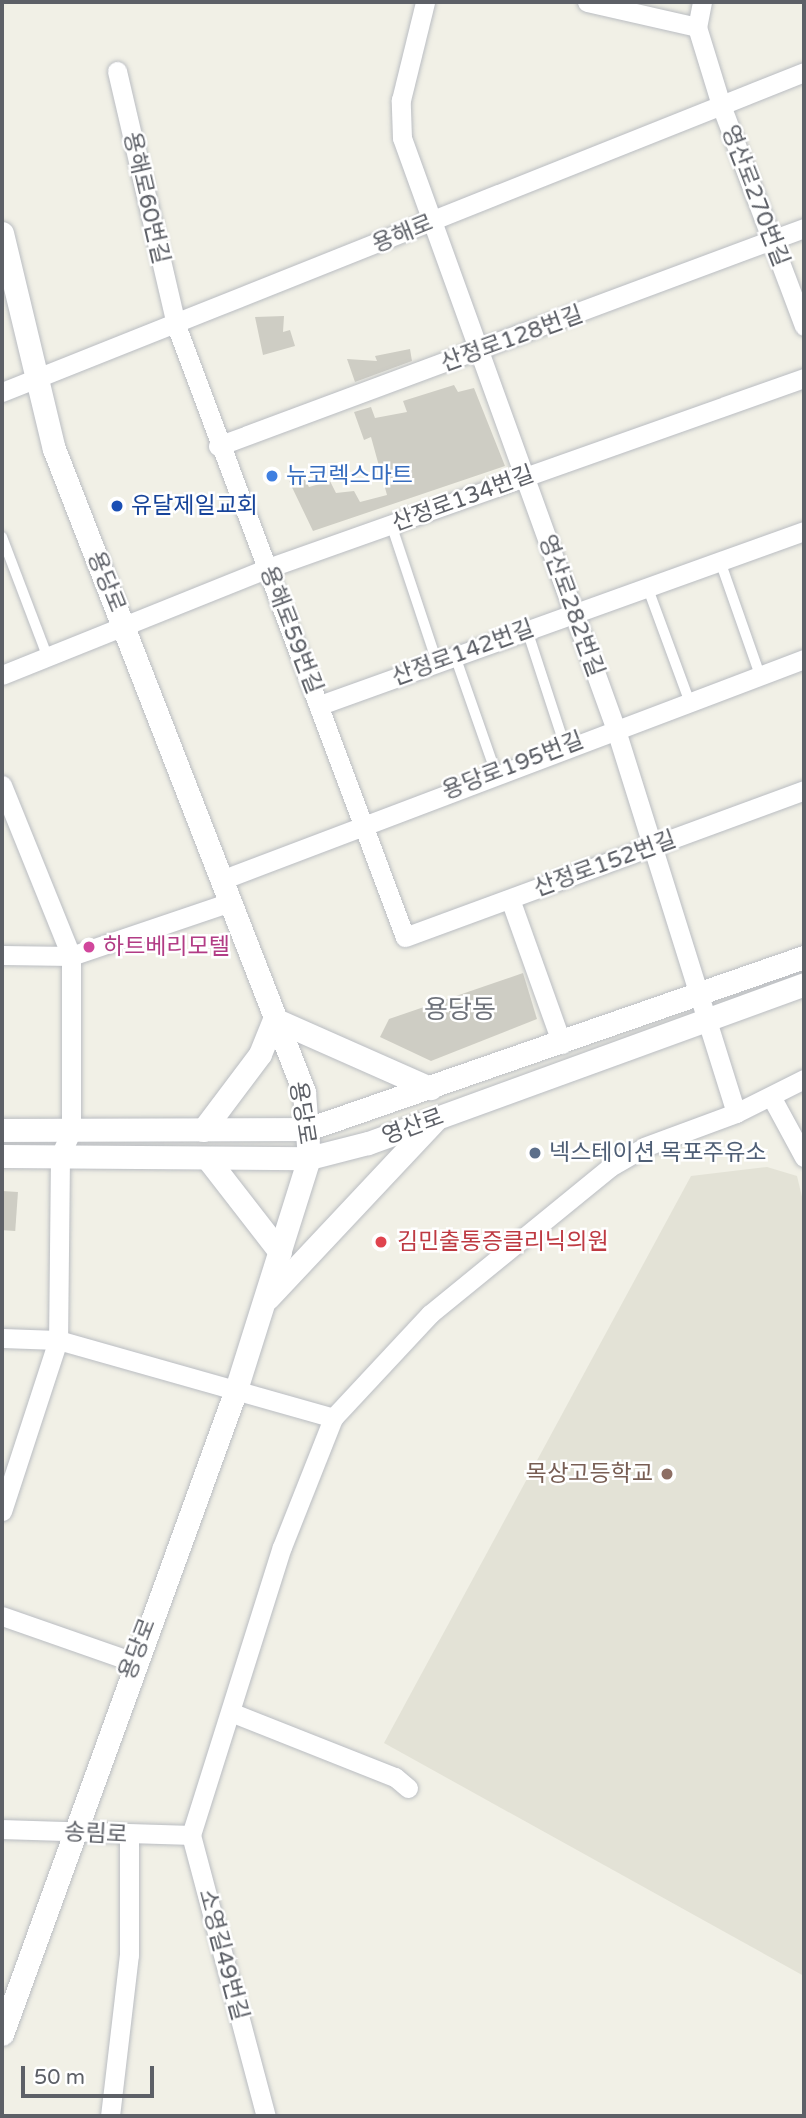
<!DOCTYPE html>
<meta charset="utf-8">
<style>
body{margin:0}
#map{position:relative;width:806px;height:2118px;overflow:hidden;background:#f1f0e6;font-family:"Varela Round","Noto Sans KR",sans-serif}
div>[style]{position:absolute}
.education>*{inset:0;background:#e3e2d6}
.building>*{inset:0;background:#cecdc4;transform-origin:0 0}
.roads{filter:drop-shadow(0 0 2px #babdc2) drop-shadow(0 0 2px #babdc2)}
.service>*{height:10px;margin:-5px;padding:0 5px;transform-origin:5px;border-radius:5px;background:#fff}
.minor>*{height:19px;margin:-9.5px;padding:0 9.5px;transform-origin:9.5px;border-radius:9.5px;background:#fff}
.tertiary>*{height:23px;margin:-11.5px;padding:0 11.5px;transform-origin:11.5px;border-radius:11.5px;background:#fff}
.dots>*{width:19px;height:19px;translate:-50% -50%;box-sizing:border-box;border:4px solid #fff;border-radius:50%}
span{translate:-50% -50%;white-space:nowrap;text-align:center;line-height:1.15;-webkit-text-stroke:5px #fff;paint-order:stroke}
.street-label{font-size:23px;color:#5d6067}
.shop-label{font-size:23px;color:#366cbe}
.left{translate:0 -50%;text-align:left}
.transit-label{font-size:23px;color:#164399}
.hotel-label{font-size:23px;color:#b23c85}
.service-label{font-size:23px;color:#4e5e75}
.health-label{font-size:23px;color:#be3a42}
.education-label{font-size:23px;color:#785e54}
.right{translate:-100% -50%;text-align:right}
.quarter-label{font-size:26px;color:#6e727a}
.frame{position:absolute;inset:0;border:4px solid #5d6067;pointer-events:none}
.scale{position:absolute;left:21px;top:2066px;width:133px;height:32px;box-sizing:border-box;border:4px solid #5d6067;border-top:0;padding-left:9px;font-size:21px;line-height:24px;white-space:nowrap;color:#5d6067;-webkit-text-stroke:5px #fff;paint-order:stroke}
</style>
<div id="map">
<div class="education">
<div style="clip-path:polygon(767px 1167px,797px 1176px,804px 1205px,804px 1976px,384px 1743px,691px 1176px)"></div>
</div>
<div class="building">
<div style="clip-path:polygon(284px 316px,283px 332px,290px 330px,295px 346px,263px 355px,255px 317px)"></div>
<div style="clip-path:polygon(410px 349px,412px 361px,355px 382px,347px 359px,377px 361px,375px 356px)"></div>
<div style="clip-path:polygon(454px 385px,458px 392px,474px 388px,505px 466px,313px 531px,289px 481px,304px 478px,309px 487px,330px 481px,336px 493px,354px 491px,360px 502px,387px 495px,371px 437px,364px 440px,354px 412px,371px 407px,375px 418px,407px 412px,403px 401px)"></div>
<div style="clip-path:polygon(523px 973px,537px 1019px,431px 1061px,380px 1037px,389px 1019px)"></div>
<div style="left:2px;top:1191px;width:16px;height:39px;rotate:4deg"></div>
</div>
<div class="roads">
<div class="service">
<div style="left:391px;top:524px;width:145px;rotate:71.6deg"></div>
<div style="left:2px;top:537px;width:129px;rotate:69.2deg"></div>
<div style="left:720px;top:561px;width:121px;rotate:70.7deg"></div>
<div style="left:647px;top:586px;width:121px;rotate:69.8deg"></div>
<div style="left:527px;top:630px;width:122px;rotate:71.9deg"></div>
<div style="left:455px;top:656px;width:124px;rotate:70.7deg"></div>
</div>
<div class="minor">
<div style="left:587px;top:2px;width:113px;rotate:12.8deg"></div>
<div style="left:702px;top:2px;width:25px;rotate:101deg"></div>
<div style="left:697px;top:27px;width:82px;rotate:72.9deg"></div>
<div style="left:721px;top:105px;width:236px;rotate:69.4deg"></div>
<div style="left:117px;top:71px;width:261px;rotate:76.9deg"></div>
<div style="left:176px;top:325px;width:653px;rotate:69.49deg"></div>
<div style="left:405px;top:937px;width:425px;rotate:-20.2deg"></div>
<div style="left:2px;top:392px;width:863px;rotate:-21.75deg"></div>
<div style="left:218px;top:446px;width:625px;rotate:-20.41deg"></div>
<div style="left:2px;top:675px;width:287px;rotate:-21.9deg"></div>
<div style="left:268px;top:568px;width:569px;rotate:-19.52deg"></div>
<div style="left:320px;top:705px;width:514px;rotate:-19.77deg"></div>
<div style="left:2px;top:785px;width:184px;rotate:68deg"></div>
<div style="left:71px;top:956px;width:176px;rotate:90deg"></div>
<div style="left:71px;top:1132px;width:26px;rotate:115deg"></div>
<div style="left:60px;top:1156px;width:184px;rotate:90.6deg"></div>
<div style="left:58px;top:1340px;width:180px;rotate:108.1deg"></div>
<div style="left:224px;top:879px;width:620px;rotate:-20.77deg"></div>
<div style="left:510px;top:899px;width:154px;rotate:70.3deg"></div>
<div style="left:2px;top:955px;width:69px;rotate:0.8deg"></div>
<div style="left:71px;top:956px;width:166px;rotate:-18.7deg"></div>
<div style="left:773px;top:1100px;width:65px;rotate:61.5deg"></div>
<div style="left:736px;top:1113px;width:76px;rotate:-26.6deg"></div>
<div style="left:2px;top:1338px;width:56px;rotate:2deg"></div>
<div style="left:58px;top:1340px;width:286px;rotate:15.8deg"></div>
<div style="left:2px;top:1616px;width:139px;rotate:19.3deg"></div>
<div style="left:233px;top:1713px;width:174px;rotate:21.6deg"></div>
<div style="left:395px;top:1777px;width:17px;rotate:40deg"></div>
<div style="left:2px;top:1829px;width:189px;rotate:1.8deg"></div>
<div style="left:191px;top:1835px;width:302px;rotate:-72.5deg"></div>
<div style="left:282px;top:1547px;width:139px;rotate:-68.4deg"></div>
<div style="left:333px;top:1418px;width:142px;rotate:-47deg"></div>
<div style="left:430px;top:1314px;width:232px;rotate:-39.2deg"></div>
<div style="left:610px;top:1167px;width:39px;rotate:-30deg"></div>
<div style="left:644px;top:1147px;width:98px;rotate:-20.3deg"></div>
<div style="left:736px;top:1113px;width:405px;rotate:-107.4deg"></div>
<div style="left:615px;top:727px;width:626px;rotate:-109.88deg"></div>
<div style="left:402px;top:138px;width:38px;rotate:-92deg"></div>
<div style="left:401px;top:100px;width:101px;rotate:-76.2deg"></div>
<div style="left:191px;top:1835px;width:291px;rotate:75.1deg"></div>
<div style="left:110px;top:2116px;width:162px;rotate:-83.3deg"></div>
<div style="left:129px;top:1955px;width:118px;rotate:-90deg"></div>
</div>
<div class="tertiary">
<div style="left:2px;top:233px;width:222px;rotate:76.5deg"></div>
<div style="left:54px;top:449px;width:690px;rotate:68.75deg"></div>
<div style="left:304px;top:1092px;width:66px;rotate:85.7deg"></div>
<div style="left:309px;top:1158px;width:240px;rotate:107.5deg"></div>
<div style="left:237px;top:1387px;width:688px;rotate:109.96deg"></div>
<div style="left:2px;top:1130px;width:306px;rotate:-0.2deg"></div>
<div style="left:308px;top:1129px;width:525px;rotate:-19.13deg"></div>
<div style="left:203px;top:1130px;width:95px;rotate:-53.1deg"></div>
<div style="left:260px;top:1054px;width:38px;rotate:-68deg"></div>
<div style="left:274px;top:1019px;width:171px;rotate:23.9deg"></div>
<div style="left:2px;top:1156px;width:307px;rotate:0.4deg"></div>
<div style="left:309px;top:1158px;width:61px;rotate:-14.3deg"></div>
<div style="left:368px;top:1143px;width:464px;rotate:-20deg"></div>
<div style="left:207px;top:1158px;width:119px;rotate:52.2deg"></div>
<div style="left:268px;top:1298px;width:243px;rotate:-46.8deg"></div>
</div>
</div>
<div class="dots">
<div style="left:272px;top:476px;background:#3f7fe0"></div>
<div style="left:117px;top:506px;background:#1a4fb4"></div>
<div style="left:89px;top:947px;background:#d1479c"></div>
<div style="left:535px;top:1153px;background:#5c6f8a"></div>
<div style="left:381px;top:1242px;background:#e0444e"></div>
<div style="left:667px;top:1474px;background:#8d6e63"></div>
</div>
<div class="street-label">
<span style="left:755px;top:196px;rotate:69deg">영산로270번길</span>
<span style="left:146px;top:198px;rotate:77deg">용해로60번길</span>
<span style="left:403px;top:234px;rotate:-22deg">용해로</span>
<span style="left:512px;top:339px;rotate:-20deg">산정로128번길</span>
<span style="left:463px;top:499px;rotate:-20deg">산정로134번길</span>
<span style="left:106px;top:582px;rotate:68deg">용당로</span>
<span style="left:571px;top:606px;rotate:70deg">영산로282번길</span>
<span style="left:291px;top:630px;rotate:69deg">용해로59번길</span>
<span style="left:463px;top:653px;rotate:-20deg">산정로142번길</span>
<span style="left:513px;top:766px;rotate:-21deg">용당로195번길</span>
<span style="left:605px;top:864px;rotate:-20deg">산정로152번길</span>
<span style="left:302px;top:1113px;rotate:81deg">용당로</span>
<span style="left:413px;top:1127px;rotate:-20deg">영산로</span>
<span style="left:138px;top:1649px;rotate:-69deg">용당로</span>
<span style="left:96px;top:1834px;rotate:3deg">송림로</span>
<span style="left:223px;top:1955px;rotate:75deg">소영길49번길</span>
</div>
<div class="shop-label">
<span class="left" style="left:286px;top:476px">뉴코렉스마트</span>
</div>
<div class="transit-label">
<span class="left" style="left:131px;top:506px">유달제일교회</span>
</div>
<div class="hotel-label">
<span class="left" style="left:103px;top:947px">하트베리모텔</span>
</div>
<div class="service-label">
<span class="left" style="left:549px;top:1153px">넥스테이션 목포주유소</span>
</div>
<div class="health-label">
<span class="left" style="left:397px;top:1242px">김민출통증클리닉의원</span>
</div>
<div class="education-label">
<span class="right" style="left:653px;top:1474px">목상고등학교</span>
</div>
<div class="quarter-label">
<span style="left:460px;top:1010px">용당동</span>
</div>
<div class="frame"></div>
<div class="scale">50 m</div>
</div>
